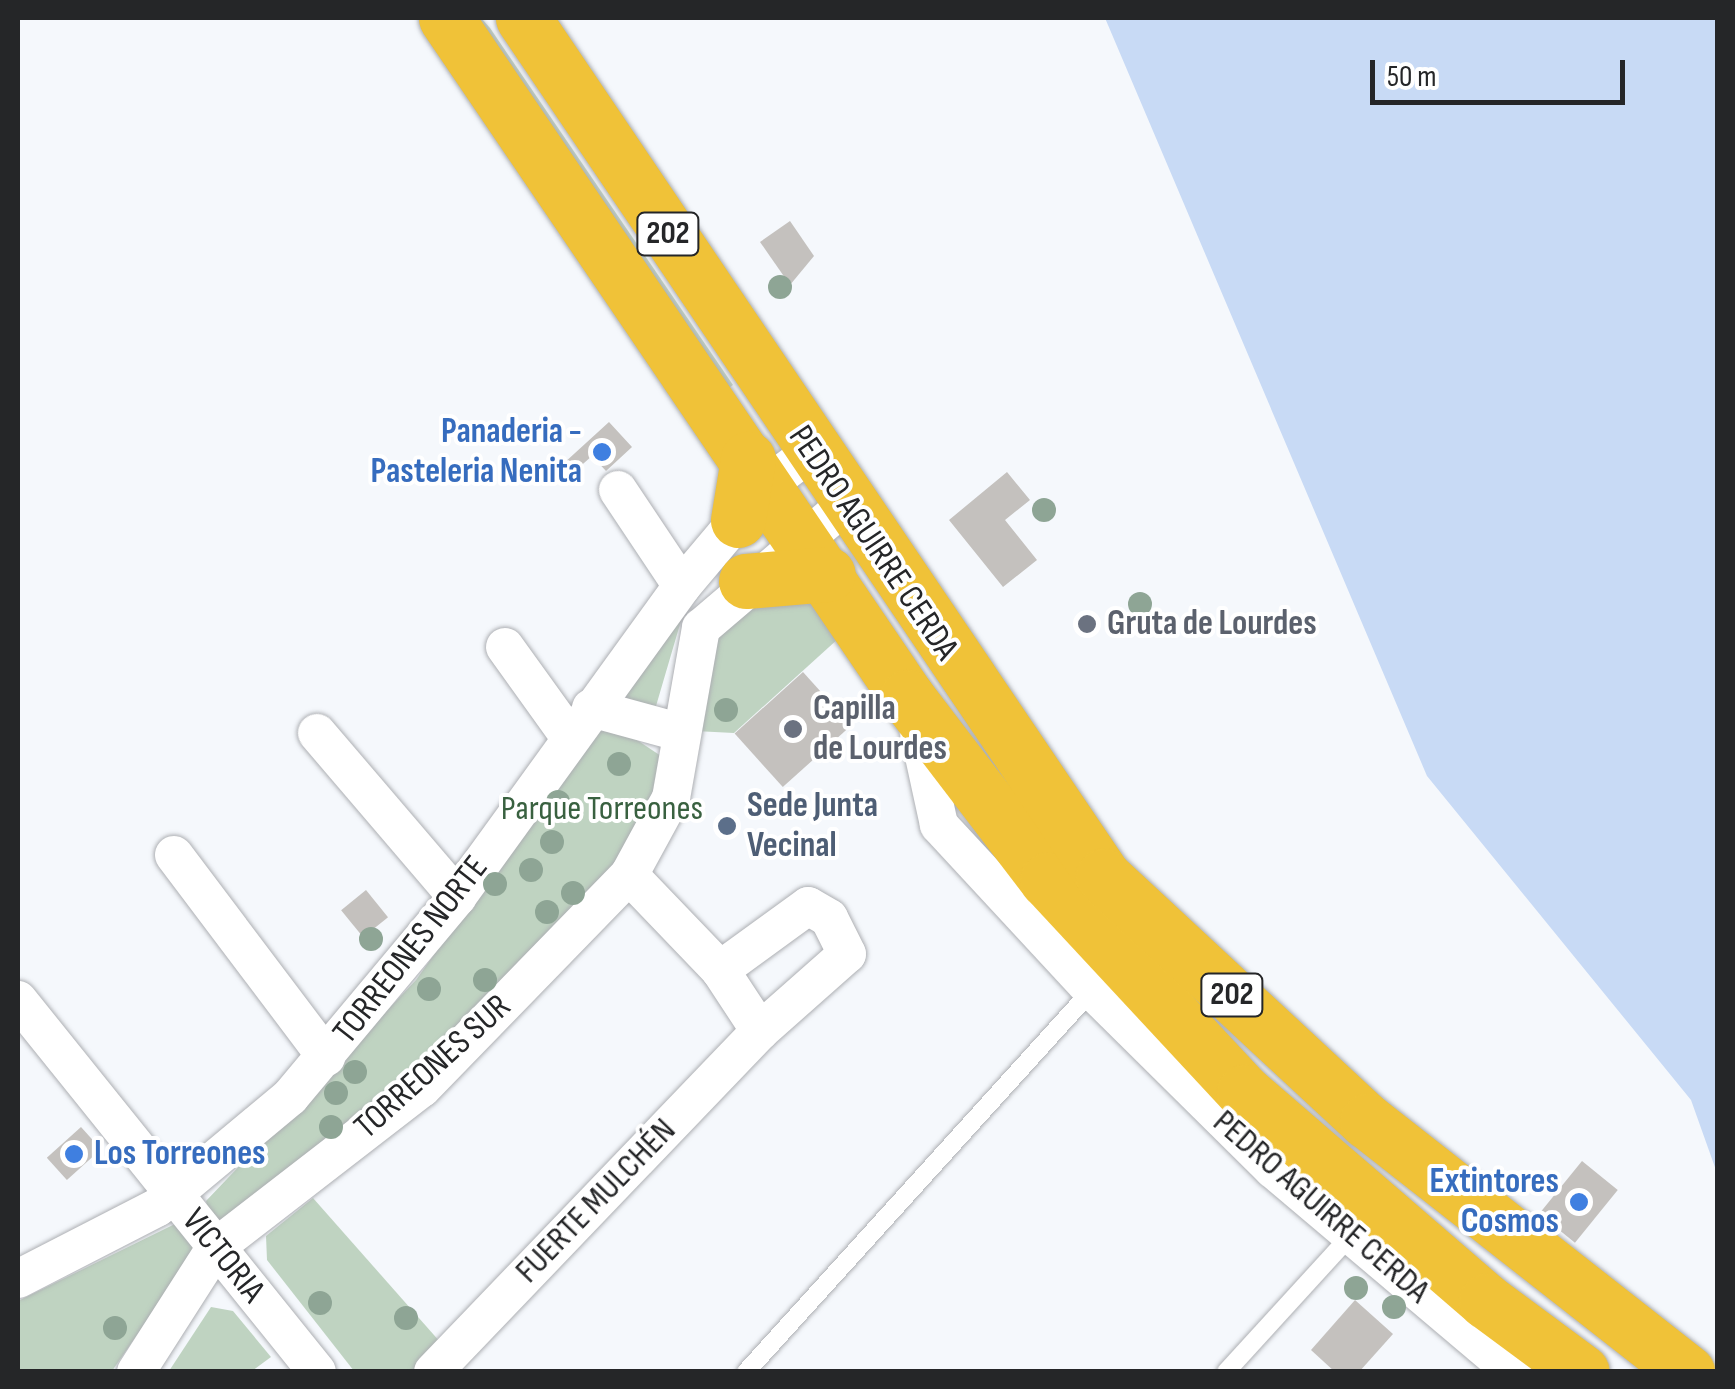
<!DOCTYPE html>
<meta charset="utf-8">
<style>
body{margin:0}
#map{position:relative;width:1735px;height:1389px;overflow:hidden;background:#f5f8fc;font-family:"Sofia Sans Condensed",sans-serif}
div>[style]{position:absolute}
.green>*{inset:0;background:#bfd3c1}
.water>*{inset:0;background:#c8daf5}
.building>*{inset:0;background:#c4c1be;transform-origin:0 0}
.roads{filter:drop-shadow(0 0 2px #adafb3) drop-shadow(0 0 2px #adafb3)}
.lane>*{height:18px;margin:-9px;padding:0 9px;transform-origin:9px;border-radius:9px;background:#fff}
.street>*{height:38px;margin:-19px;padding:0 19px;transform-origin:19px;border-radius:19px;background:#fff}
.highway>*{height:55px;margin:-27.5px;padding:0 27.5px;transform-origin:27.5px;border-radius:27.5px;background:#f0c238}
.trees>*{width:24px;height:24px;margin:-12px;border-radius:50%;background:#8ea595}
.dots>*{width:28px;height:28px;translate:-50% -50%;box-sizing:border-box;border:5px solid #fff;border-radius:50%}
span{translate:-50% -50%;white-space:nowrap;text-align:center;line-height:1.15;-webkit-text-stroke:8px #fff;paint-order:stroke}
.shield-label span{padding:2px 8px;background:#fff;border:2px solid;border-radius:8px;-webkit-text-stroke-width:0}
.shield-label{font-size:32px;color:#252628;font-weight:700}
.shop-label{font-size:35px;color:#366cbe;font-weight:700}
.right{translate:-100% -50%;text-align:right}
.left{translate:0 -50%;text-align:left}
.street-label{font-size:35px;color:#252628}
.worship-label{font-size:35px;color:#5b616d;font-weight:700}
.service-label{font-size:35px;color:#4e5e75;font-weight:700}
.park-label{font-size:35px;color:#396140}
.frame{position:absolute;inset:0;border:20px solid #252628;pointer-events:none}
.scale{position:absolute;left:1370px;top:60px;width:255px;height:45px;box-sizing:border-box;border:5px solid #252628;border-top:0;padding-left:12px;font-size:30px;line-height:35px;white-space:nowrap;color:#252628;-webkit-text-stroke:8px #fff;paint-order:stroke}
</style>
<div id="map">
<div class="green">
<div style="clip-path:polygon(460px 18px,481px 18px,490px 28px,733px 385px,718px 395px)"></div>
<div style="clip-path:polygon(760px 521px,683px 614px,656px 706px,621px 699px,623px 685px)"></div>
<div style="clip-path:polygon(799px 582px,839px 638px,734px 733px,695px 731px,722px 620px)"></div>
<div style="clip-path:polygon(619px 728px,664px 758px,642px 846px,403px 1088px,224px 1223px,210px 1218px,206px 1201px,416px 980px,592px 731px)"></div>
<div style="clip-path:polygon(313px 1198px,441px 1343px,416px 1371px,354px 1371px,267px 1260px,266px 1236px)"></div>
<div style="clip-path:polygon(179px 1222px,201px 1243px,112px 1371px,18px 1372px,18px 1301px)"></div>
<div style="clip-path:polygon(211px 1307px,233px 1311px,271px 1357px,252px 1371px,169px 1371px)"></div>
</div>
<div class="water">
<div style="clip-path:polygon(1105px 18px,1717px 18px,1717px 1173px,1691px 1100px,1427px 776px)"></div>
</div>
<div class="building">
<div style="clip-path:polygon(790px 221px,814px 256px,790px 285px,760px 242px)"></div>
<div style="clip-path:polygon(609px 422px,632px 447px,606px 471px,592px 456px,560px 484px,552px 474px)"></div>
<div style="clip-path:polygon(1007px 472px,1030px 500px,1005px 520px,1037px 560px,1003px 587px,949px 520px)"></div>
<div style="left:803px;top:672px;width:72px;height:92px;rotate:48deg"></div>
<div style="left:366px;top:890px;width:35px;height:32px;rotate:51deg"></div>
<div style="left:81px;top:1127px;width:30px;height:46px;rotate:48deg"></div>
<div style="left:1582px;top:1161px;width:46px;height:68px;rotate:39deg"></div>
<div style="clip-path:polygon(1355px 1300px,1393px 1334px,1359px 1372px,1335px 1372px,1311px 1350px)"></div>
</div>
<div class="roads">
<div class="lane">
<div style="left:746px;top:1372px;width:515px;rotate:-47.83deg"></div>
<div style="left:1226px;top:1372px;width:185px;rotate:-47.6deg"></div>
</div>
<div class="street">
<div style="left:618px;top:490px;width:115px;rotate:56.3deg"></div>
<div style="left:505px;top:647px;width:110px;rotate:54.3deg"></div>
<div style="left:591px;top:708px;width:91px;rotate:15.3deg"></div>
<div style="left:317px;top:733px;width:216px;rotate:49.5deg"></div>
<div style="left:919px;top:733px;width:94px;rotate:77.7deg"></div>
<div style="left:939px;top:825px;width:225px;rotate:47.2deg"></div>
<div style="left:1092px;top:990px;width:255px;rotate:44.7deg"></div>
<div style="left:1273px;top:1169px;width:314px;rotate:40.2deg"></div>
<div style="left:174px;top:855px;width:253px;rotate:53deg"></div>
<div style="left:629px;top:875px;width:132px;rotate:46.2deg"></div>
<div style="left:720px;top:970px;width:73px;rotate:56.7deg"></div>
<div style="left:18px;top:1000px;width:477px;rotate:51.2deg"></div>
<div style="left:18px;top:1279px;width:157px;rotate:-27.2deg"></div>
<div style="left:158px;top:1207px;width:172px;rotate:-39.8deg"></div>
<div style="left:290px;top:1097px;width:261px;rotate:-50.1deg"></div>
<div style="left:457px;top:897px;width:384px;rotate:-54.1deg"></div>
<div style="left:682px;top:586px;width:132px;rotate:-49.9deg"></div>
<div style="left:767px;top:485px;width:55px;rotate:-36.9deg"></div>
<div style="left:136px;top:1372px;width:148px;rotate:-57.4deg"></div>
<div style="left:216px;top:1247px;width:260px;rotate:-37.7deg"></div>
<div style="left:422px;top:1088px;width:297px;rotate:-45.8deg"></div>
<div style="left:629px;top:875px;width:88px;rotate:-61.4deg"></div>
<div style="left:671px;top:798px;width:173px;rotate:-80deg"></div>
<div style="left:701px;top:628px;width:191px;rotate:-40.5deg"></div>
<div style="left:433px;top:1372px;width:472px;rotate:-46.2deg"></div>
<div style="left:760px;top:1031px;width:116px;rotate:-41.5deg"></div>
<div style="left:847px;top:954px;width:40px;rotate:-116.6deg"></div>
<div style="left:829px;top:918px;width:24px;rotate:-150deg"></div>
<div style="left:808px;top:906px;width:109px;rotate:144deg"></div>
</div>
<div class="highway">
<div style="left:446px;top:18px;width:821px;rotate:55.83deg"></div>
<div style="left:907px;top:697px;width:230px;rotate:52.6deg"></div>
<div style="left:1047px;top:880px;width:289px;rotate:47.1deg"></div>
<div style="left:1244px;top:1092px;width:320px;rotate:40.8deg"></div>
<div style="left:1486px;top:1301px;width:119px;rotate:36.5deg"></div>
<div style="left:523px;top:18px;width:1036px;rotate:55.94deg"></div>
<div style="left:1103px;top:876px;width:360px;rotate:42.9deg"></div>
<div style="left:1367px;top:1121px;width:407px;rotate:38.1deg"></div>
<div style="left:738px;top:520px;width:62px;rotate:-80.7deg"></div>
<div style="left:746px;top:581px;width:82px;rotate:-4.9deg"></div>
</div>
</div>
<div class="trees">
<div style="left:780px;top:287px"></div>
<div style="left:1044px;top:510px"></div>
<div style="left:1140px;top:604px"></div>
<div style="left:726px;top:710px"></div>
<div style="left:619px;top:764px"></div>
<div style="left:558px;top:802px"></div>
<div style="left:552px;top:842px"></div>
<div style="left:531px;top:870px"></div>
<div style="left:495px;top:884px"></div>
<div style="left:573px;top:893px"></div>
<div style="left:547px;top:912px"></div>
<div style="left:371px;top:939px"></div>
<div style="left:485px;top:980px"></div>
<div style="left:429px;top:989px"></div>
<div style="left:355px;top:1072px"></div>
<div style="left:336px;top:1093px"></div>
<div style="left:331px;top:1127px"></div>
<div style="left:1356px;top:1288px"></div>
<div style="left:320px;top:1303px"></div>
<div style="left:1394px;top:1307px"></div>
<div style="left:406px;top:1318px"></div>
<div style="left:115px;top:1328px"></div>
</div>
<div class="dots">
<div style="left:602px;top:452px;background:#3f7fe0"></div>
<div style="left:1087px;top:624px;background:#6b7280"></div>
<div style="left:793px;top:729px;background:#6b7280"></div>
<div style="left:727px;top:826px;background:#5c6f8a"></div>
<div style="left:74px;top:1154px;background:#3f7fe0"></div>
<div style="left:1579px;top:1202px;background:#3f7fe0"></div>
</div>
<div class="shield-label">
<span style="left:668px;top:234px">202</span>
<span style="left:1232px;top:995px">202</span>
</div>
<div class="shop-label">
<span class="right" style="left:582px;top:452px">Panaderia -<br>Pasteleria Nenita</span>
<span class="left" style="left:94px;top:1154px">Los Torreones</span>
<span class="right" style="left:1559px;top:1202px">Extintores<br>Cosmos</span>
</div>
<div class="street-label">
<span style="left:873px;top:543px;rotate:56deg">PEDRO AGUIRRE CERDA</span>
<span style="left:411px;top:950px;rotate:-52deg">TORREONES NORTE</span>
<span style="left:433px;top:1067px;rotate:-42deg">TORREONES SUR</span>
<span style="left:596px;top:1201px;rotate:-46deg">FUERTE MULCHÉN</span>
<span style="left:1321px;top:1207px;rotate:41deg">PEDRO AGUIRRE CERDA</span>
<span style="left:223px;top:1256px;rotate:51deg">VICTORIA</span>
</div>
<div class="worship-label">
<span class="left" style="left:1107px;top:624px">Gruta de Lourdes</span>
<span class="left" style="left:813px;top:729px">Capilla<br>de Lourdes</span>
</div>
<div class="service-label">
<span class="left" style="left:747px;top:826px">Sede Junta<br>Vecinal</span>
</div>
<div class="park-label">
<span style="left:602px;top:809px">Parque Torreones</span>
</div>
<div class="frame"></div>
<div class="scale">50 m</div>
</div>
